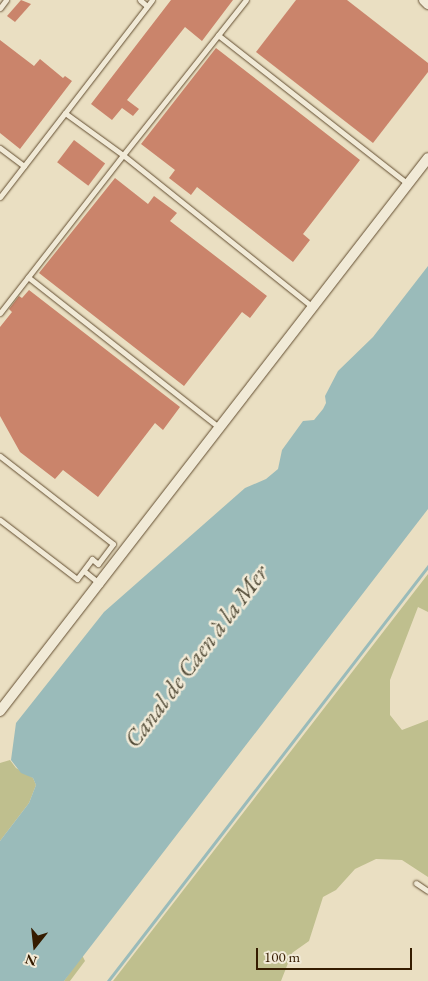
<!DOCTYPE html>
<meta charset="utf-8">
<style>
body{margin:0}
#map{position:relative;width:428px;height:981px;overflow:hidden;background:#eadfc2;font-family:"EB Garamond",serif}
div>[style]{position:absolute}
.green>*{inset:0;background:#bfbf8e}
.water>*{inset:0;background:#9abbba}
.stream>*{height:3px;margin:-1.5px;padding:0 1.5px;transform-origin:1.5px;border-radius:1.5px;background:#9abbba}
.building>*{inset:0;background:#ca846b;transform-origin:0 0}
.roads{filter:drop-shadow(0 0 1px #624d30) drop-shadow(0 0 1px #624d30)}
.service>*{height:5px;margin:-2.5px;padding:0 2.5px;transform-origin:2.5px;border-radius:2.5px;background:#f1ead7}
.minor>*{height:10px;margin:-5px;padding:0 5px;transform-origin:5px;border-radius:5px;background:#f1ead7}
span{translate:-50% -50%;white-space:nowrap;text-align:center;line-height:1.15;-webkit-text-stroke:5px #f1ead7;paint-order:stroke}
.water-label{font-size:24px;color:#534c38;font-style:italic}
.north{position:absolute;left:10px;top:921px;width:50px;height:50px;-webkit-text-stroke:4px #f1ead7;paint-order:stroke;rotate:196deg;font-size:14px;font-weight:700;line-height:20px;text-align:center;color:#351c00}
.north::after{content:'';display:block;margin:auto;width:18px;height:22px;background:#351c00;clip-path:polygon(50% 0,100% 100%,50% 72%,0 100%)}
.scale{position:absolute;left:256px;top:948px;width:156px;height:22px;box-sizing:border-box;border:2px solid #351c00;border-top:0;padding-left:6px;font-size:15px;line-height:18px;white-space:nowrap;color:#351c00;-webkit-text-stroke:4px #f1ead7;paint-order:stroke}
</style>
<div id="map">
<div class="green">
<div style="clip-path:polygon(428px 574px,428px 612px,418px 607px,390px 680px,390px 715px,402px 730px,428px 720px,428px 877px,402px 860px,376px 859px,355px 869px,336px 890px,323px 897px,309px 941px,292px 953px,281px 981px,113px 981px)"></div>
<div style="clip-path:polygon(10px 760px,16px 768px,33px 778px,36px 785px,29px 803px,0 841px,0 763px)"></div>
<div style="clip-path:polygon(82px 955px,85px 961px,70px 981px,64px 981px)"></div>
</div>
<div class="water">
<div style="clip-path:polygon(428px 266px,428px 509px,64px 981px,0 981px,0 841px,29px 803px,36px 785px,33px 778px,21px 773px,11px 760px,16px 723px,104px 612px,245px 488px,266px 479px,278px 469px,282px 450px,303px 421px,314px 420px,323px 409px,326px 403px,325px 396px,338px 371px,373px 337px)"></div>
</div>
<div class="stream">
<div style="left:108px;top:981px;width:524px;rotate:-52.36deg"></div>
</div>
<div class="building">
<div style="clip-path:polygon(21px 0,31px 4px,15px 22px,7px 16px)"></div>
<div style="clip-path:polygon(171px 0,233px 0,202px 41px,185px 27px,127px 100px,139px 109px,133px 116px,122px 108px,112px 120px,91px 104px)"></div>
<div style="clip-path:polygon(296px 0,347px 0,428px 63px,428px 72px,373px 143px,256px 52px)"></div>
<div style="clip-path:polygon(0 40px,34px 66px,40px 59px,63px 78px,65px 76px,72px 81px,20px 149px,0 133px)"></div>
<div style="clip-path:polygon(216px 48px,360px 160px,303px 234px,310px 240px,293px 262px,197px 187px,191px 195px,169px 178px,175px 170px,141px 144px)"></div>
<div style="left:74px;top:140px;width:39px;height:28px;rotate:37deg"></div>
<div style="clip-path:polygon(115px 178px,148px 204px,154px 196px,177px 213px,170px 221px,267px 296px,250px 318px,242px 312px,184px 386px,39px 273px)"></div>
<div style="clip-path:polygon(29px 290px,180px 407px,163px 430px,155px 423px,98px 497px,63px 470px,55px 479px,20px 452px,0 416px,0 327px,12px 312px,9px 309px,19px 296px,22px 298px)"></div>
</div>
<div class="roads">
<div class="service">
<div style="left:140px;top:0;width:9px;rotate:41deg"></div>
<div style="left:152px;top:0;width:143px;rotate:127.6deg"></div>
<div style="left:65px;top:113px;width:72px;rotate:35.9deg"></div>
<div style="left:123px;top:155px;width:198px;rotate:-51.6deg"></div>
<div style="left:0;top:8px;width:10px;rotate:-53deg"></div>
<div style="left:218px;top:35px;width:241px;rotate:38.1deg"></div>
<div style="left:0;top:148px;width:30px;rotate:37deg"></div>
<div style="left:0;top:197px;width:106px;rotate:-52.3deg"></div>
<div style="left:28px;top:277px;width:244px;rotate:38.2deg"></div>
<div style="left:0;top:313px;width:200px;rotate:-52.1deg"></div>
<div style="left:123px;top:155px;width:243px;rotate:38.7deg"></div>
<div style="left:0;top:456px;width:143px;rotate:37.9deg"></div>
<div style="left:113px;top:544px;width:25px;rotate:127deg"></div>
<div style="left:98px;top:564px;width:8px;rotate:-140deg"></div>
<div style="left:92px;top:559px;width:25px;rotate:127deg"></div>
<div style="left:77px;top:579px;width:97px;rotate:-142.5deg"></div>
<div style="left:84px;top:571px;width:21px;rotate:39deg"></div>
<div style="left:416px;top:883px;width:14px;rotate:34deg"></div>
</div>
<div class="minor">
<div style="left:424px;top:0;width:6px;rotate:45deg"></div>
<div style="left:0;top:711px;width:699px;rotate:-52.26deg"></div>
</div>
</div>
<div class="water-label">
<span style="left:196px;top:656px;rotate:-53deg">Canal de Caen à la Mer</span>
</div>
<div class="north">N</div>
<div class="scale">100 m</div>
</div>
